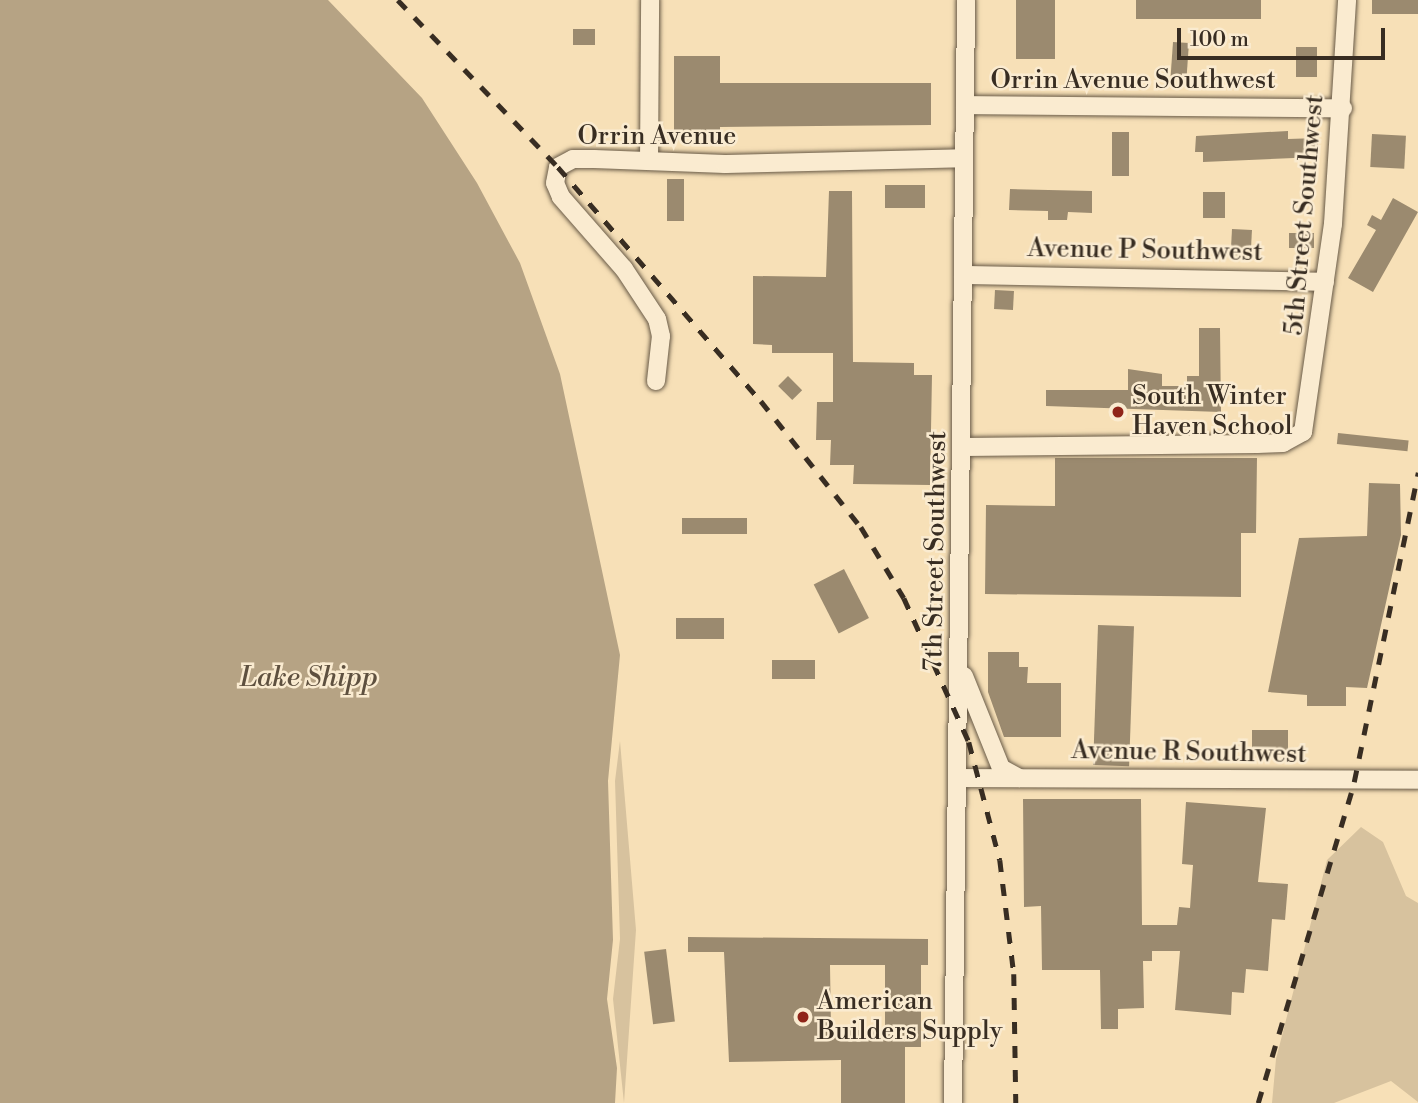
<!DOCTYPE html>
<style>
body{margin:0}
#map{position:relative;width:1418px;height:1103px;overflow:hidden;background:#f7e0b7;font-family:"Libre Bodoni",serif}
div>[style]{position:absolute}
.green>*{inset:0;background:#d7c29e}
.water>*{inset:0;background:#b6a384}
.building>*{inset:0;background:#9b8a6f;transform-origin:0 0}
.roads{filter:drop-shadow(0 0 2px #685a47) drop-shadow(0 0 2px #685a47)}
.minor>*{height:18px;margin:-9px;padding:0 9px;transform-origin:9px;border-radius:9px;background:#faebd0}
.rail>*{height:4.5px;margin-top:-2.25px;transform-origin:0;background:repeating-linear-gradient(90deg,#382d22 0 12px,transparent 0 24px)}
.dots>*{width:19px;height:19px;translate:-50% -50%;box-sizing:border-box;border:4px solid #faebd0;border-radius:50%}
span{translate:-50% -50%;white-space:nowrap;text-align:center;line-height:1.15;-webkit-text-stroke:5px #faebd0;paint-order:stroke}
.street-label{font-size:26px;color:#382d22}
.poi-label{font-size:26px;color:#382d22}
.left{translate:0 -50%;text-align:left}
.water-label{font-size:28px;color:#5e503f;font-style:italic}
.scale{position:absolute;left:1177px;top:28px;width:208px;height:32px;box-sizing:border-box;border:4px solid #382d22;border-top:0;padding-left:9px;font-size:21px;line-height:24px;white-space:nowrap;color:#382d22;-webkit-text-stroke:5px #faebd0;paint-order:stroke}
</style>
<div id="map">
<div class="green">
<div style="clip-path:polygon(620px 741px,636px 930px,624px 1103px,613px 999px,620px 939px,615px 781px)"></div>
<div style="clip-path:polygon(1361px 827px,1383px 842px,1406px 896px,1418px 903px,1418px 1102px,1391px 1081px,1334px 1103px,1272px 1103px,1276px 1059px,1327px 860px)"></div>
</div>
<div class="water">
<div style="clip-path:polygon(0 0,328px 0,422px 98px,477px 183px,520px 263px,560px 374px,620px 655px,608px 781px,613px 940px,607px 999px,617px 1068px,615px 1103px,0 1103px)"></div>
</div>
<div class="building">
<div style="left:1016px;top:0;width:39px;height:59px"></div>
<div style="left:1136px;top:0;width:125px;height:19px"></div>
<div style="left:1372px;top:0;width:46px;height:14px"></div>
<div style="left:573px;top:29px;width:22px;height:16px"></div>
<div style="left:1173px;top:42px;width:16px;height:34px;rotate:4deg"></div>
<div style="left:1296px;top:47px;width:21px;height:30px"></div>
<div style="clip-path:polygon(674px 56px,720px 56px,720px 83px,931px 83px,931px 125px,720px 127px,720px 137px,674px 137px)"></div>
<div style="clip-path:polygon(1288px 131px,1288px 139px,1318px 138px,1318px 157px,1203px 162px,1203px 152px,1195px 152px,1196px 136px)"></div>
<div style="left:1129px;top:132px;width:44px;height:17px;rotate:90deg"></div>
<div style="left:1372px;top:134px;width:34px;height:33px;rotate:3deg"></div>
<div style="left:667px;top:179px;width:17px;height:42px"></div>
<div style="left:885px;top:185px;width:40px;height:23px"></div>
<div style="clip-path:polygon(1010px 189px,1092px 191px,1092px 213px,1068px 212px,1067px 220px,1048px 220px,1048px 211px,1009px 210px)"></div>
<div style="clip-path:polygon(829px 191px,852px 191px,853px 362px,914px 363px,914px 375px,932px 375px,930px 485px,853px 484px,854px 465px,830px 465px,831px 440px,816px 440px,817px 402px,833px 402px,833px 353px,772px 353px,772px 345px,753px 344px,753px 276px,826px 277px)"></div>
<div style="left:1203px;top:192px;width:22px;height:26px"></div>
<div style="clip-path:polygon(1393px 198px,1418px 212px,1373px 292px,1348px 278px,1376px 230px,1367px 225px,1372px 215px,1381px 220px)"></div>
<div style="left:1232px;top:229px;width:20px;height:26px;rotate:3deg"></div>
<div style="left:1289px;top:233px;width:25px;height:15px"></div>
<div style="left:995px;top:290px;width:19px;height:19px;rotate:3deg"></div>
<div style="clip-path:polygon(1199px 328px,1220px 328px,1221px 412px,1046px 406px,1046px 390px,1128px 390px,1128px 369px,1162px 374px,1162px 386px,1187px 386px,1187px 376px,1199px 376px)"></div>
<div style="left:788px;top:376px;width:20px;height:14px;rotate:45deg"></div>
<div style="left:1338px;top:433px;width:71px;height:11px;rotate:6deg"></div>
<div style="clip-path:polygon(1055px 458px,1257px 458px,1256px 533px,1241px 533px,1241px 597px,985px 594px,986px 505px,1055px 506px)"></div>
<div style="clip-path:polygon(1369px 483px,1400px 484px,1401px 535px,1367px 688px,1346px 687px,1346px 706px,1307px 706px,1307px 695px,1268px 692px,1299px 538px,1367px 536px)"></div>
<div style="left:682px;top:518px;width:65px;height:16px"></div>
<div style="left:844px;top:569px;width:55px;height:34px;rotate:63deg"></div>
<div style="left:676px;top:618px;width:48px;height:21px"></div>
<div style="left:1098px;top:625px;width:36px;height:140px;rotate:2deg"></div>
<div style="clip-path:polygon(988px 652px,1019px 652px,1019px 667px,1028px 667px,1027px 683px,1061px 683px,1061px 737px,1004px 737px,988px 692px)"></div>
<div style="left:772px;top:660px;width:43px;height:19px"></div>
<div style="left:1252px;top:730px;width:36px;height:22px"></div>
<div style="clip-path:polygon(1023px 799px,1141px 799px,1142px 925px,1177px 925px,1179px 907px,1190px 908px,1193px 865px,1182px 864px,1186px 802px,1266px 808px,1258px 882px,1288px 884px,1285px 920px,1272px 919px,1268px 971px,1246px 969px,1244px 993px,1232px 992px,1231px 1015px,1175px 1010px,1180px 951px,1152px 951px,1152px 961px,1143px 961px,1144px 1008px,1118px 1009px,1118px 1029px,1101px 1029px,1100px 970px,1042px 970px,1041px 906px,1024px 907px)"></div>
<div style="clip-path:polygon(evenodd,688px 937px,928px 939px,928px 965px,921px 965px,921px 1047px,905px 1047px,905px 1103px,841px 1103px,841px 1060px,729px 1062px,724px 952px,688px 952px,688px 937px,830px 965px,885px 965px,885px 1030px,831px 1030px,830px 965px)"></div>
<div style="left:666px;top:949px;width:73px;height:22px;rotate:83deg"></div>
</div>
<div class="roads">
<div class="minor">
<div style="left:965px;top:105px;width:378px;rotate:0.5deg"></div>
<div style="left:649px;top:161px;width:161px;rotate:-89.6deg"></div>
<div style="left:963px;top:275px;width:362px;rotate:1.1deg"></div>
<div style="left:656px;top:381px;width:45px;rotate:-83.7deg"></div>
<div style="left:661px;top:336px;width:17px;rotate:-103deg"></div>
<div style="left:657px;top:319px;width:60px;rotate:-123.4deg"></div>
<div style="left:624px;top:269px;width:96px;rotate:-131.2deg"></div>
<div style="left:561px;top:197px;width:15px;rotate:-113deg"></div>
<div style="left:555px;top:183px;width:16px;rotate:-79deg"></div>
<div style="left:558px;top:167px;width:17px;rotate:-28deg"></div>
<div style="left:573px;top:159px;width:21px"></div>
<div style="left:594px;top:159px;width:131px;rotate:2.2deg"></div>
<div style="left:725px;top:164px;width:239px;rotate:-1.4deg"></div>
<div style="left:964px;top:447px;width:293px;rotate:-0.6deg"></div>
<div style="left:1257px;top:444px;width:26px;rotate:-2deg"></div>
<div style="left:1283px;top:443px;width:23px;rotate:-29deg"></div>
<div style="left:1303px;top:432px;width:210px;rotate:-81.8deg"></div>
<div style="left:1333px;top:224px;width:224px;rotate:-86.4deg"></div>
<div style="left:964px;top:676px;width:99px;rotate:68.1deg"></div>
<div style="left:1001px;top:768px;width:21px;rotate:29deg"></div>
<div style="left:958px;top:778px;width:460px;rotate:0.2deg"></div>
<div style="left:953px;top:1103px;width:1103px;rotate:-89.32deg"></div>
</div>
</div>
<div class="rail">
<div style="left:398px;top:0;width:231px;rotate:46.2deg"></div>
<div style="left:558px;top:167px;width:310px;rotate:49.1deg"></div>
<div style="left:761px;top:401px;width:161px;rotate:51.6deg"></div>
<div style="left:861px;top:527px;width:83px;rotate:58.8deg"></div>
<div style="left:904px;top:598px;width:158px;rotate:65.7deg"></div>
<div style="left:969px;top:742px;width:122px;rotate:75.3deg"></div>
<div style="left:1000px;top:860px;width:115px;rotate:83deg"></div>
<div style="left:1014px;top:974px;width:129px;rotate:89.1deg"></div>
<div style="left:1258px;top:1103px;width:335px;rotate:-73.3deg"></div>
<div style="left:1354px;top:782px;width:316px;rotate:-78.3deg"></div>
</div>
<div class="dots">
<div style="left:1118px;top:412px;background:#8f2418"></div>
<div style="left:803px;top:1017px;background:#8f2418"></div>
</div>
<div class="street-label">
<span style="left:1133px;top:81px">Orrin Avenue Southwest</span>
<span style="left:657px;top:137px">Orrin Avenue</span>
<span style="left:1305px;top:215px;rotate:-85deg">5th Street Southwest</span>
<span style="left:1145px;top:251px;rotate:1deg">Avenue P Southwest</span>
<span style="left:936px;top:551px;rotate:-89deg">7th Street Southwest</span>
<span style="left:1189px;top:753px;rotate:1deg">Avenue R Southwest</span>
</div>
<div class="poi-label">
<span class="left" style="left:1132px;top:412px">South Winter<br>Haven School</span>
<span class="left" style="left:817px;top:1017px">American<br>Builders Supply</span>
</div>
<div class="water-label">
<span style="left:309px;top:678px">Lake Shipp</span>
</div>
<div class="scale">100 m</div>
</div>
